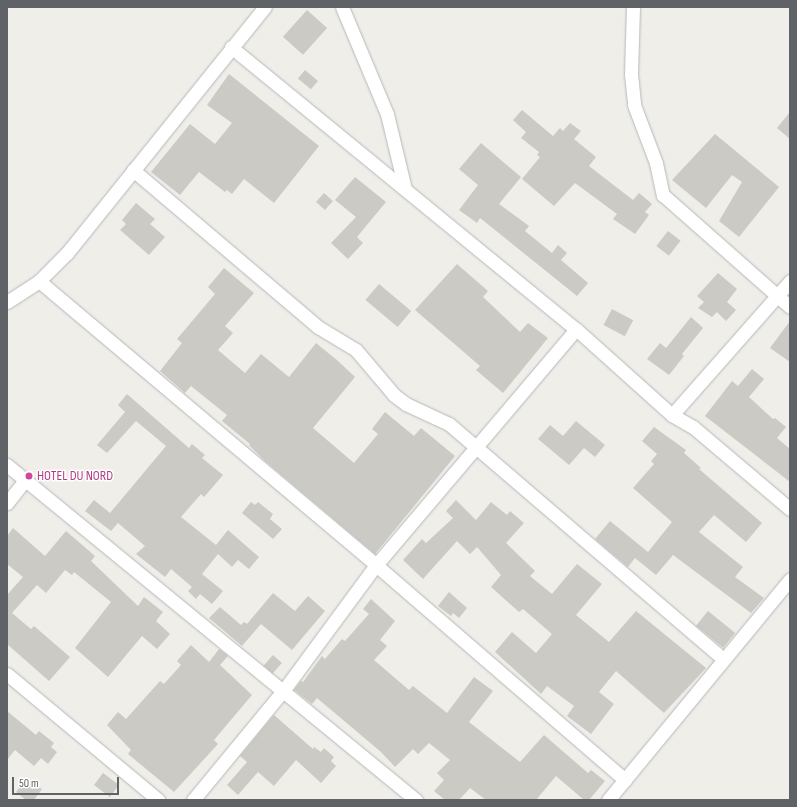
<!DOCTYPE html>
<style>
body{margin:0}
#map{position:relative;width:797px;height:807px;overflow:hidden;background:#f0eee8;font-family:"Sofia Sans Condensed",sans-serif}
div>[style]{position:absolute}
.building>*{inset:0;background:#cbcac4;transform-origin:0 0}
.roads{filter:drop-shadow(0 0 1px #b5b7bb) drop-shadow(0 0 1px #b5b7bb)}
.minor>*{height:13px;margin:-6.5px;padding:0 6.5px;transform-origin:6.5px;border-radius:6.5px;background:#fff}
.dots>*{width:11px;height:11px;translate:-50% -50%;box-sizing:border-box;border:2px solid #fff;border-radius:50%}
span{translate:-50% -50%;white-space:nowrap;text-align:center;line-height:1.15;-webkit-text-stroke:3px #fff;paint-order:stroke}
.hotel-label{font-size:14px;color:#b23c85}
.left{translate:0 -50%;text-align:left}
.frame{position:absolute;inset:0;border:8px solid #5f6266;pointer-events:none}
.scale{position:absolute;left:12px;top:777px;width:107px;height:18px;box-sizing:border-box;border:2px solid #5f6266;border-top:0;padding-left:5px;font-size:12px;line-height:14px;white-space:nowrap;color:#5f6266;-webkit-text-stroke:3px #fff;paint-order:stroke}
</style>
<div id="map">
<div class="building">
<div style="left:307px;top:10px;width:27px;height:36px;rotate:42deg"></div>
<div style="left:305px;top:70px;width:17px;height:11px;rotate:40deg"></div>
<div style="clip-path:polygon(229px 74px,319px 146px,274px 203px,244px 179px,232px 194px,227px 190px,225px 192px,199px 172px,180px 195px,151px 172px,190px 124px,215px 144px,232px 123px,207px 105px)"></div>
<div style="clip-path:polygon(522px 110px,553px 136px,560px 128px,563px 131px,570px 123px,581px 131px,574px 139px,596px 157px,589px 166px,633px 200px,639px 193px,652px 204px,645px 212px,649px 215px,635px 234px,613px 219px,617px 214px,575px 183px,554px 206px,522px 179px,540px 157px,537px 155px,539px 152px,521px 138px,526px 132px,513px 120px)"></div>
<div style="clip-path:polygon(790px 112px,790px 139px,777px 128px)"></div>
<div style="clip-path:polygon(715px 134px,779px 187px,739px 237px,719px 221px,742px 182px,732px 175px,706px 208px,672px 180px)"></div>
<div style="clip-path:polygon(481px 143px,521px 177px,499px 204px,529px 226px,525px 231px,552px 253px,558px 245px,567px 253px,561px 260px,588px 283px,577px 296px,480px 218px,477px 223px,459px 210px,478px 185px,459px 169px)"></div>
<div style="clip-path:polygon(355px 177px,386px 202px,357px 237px,363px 243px,348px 259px,331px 243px,356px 217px,335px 200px)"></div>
<div style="left:324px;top:193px;width:12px;height:12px;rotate:42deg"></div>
<div style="clip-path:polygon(136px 203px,155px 219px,150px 224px,165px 237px,149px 255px,120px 230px,126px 224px,122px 220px)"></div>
<div style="left:668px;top:231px;width:16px;height:19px;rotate:38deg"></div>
<div style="clip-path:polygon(457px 264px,488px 291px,483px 297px,520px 332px,528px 323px,548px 338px,503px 393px,476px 370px,480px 366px,415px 310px)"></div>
<div style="clip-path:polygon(224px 268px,254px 293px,225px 326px,233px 333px,218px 350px,245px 373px,261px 354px,289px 377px,316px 343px,338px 361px,355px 377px,313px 428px,354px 463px,378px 434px,372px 429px,385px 412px,414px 436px,421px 428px,455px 456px,375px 554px,265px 461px,249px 445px,250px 444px,222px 421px,227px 415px,191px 386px,185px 393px,160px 371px,182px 343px,177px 339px,215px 294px,208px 287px)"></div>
<div style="clip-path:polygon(718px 273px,737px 289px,727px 302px,736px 310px,726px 321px,717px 312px,712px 317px,698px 308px,704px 302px,697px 296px)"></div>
<div style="left:379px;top:284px;width:42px;height:21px;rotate:40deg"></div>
<div style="left:612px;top:309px;width:24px;height:18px;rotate:28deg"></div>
<div style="clip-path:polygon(691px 317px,703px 328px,682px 354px,684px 356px,669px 375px,647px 359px,660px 343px,666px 348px)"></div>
<div style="clip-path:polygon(790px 321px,790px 362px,770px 348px)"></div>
<div style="clip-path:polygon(752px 369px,764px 379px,749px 397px,773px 419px,775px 418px,786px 427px,777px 438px,790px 449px,790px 482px,705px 416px,732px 381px,738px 386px)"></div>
<div style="clip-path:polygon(127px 394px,189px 448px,192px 444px,205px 455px,202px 458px,223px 475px,204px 497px,201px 494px,181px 517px,216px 545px,228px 530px,259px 557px,249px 569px,238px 560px,232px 567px,218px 554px,202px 574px,223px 591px,212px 604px,200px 594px,196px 599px,188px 591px,192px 587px,171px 569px,165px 577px,136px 554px,145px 546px,118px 523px,111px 531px,85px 511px,94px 500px,110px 513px,166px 446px,136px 421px,107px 453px,97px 445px,125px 412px,118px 405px)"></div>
<div style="clip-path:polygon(576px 421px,605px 445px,595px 457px,584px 448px,569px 465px,538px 439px,550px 425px,563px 436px)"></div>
<div style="clip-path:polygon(654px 427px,686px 450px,684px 453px,701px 468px,699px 469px,762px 523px,746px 542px,714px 515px,699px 532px,743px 567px,735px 577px,764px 598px,751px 613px,673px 555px,656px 575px,635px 558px,628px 567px,595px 539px,610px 521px,648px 552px,672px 522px,633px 488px,654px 464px,651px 461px,657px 454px,642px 441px)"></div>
<div style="clip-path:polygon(456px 500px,476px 520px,491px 502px,507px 515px,510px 511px,524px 523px,506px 543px,535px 571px,530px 576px,552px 594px,577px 564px,602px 584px,576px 615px,609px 642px,636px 611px,706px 668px,664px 713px,616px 671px,599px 692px,614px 704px,591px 734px,567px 716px,574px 706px,547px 686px,541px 694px,495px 652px,512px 632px,536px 653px,552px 634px,523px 609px,519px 612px,491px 587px,501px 575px,477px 547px,470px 554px,457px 541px,423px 579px,403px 560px,422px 539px,426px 543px,453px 518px,446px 511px)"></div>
<div style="clip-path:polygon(251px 502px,255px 505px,258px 502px,273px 514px,270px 519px,282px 529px,273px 539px,242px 513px)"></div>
<div style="clip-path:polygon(13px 528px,45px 556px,66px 531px,95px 556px,91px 561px,138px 606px,144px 597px,163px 612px,156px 621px,170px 634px,157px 649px,142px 636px,108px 677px,75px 648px,111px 602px,74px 572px,72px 575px,65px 570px,46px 593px,37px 585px,12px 613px,31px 629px,34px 626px,70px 657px,49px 681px,7px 644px,7px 595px,23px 577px,7px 564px,7px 536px)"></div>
<div style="clip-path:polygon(449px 592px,467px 608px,459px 618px,453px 613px,451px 616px,438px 606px)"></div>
<div style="clip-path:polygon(273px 593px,295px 611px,308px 596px,325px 611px,292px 650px,261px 624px,242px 646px,209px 618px,220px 607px,241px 625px,244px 622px,247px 624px)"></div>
<div style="clip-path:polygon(371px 599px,395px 621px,380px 640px,387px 646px,374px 660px,409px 690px,413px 686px,447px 713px,474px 677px,493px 691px,469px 722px,520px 762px,544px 735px,588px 773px,591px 770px,605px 781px,589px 800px,584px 800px,556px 776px,536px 800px,486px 800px,470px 788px,459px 800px,445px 800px,434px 791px,444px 780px,437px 773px,450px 760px,429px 743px,418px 754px,413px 749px,395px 767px,381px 752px,317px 698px,312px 704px,294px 690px,301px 681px,303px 682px,322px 656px,325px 659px,342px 639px,345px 641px,369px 614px,363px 609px)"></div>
<div style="left:708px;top:611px;width:35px;height:19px;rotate:39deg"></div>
<div style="clip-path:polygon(191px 645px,209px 662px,219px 649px,228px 656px,220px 665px,252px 695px,214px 740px,218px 744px,174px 792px,128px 754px,131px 750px,107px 725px,118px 712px,126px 719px,160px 681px,164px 684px,181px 665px,177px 661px)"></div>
<div style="left:273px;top:655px;width:12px;height:14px;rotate:42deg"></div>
<div style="clip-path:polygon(7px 711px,36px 735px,39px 731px,54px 743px,51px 747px,57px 752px,48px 764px,41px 758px,34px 766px,15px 750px,7px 760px)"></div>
<div style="clip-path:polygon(274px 715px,313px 749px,314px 747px,321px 752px,324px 748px,334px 757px,331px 761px,336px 766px,321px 783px,296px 760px,274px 786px,258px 772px,238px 795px,227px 785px,247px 762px,240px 756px)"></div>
<div style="left:103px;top:773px;width:20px;height:15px;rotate:37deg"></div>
<div style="clip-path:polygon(27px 778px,42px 789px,34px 800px,26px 800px,16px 792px)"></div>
</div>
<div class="roads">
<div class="minor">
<div style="left:342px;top:7px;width:116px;rotate:67.2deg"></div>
<div style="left:387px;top:114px;width:77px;rotate:76.5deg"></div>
<div style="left:633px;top:7px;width:67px;rotate:91.7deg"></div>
<div style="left:631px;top:74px;width:31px;rotate:84deg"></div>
<div style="left:634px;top:105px;width:62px;rotate:69.2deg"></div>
<div style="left:656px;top:163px;width:33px;rotate:78deg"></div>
<div style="left:663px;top:195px;width:169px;rotate:41.4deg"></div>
<div style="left:231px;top:47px;width:446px;rotate:39.3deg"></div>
<div style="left:576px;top:329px;width:129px;rotate:41.9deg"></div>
<div style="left:672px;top:415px;width:24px;rotate:30deg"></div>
<div style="left:693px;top:427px;width:127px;rotate:40.2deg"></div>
<div style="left:133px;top:170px;width:243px;rotate:40.3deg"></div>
<div style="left:318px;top:327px;width:44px;rotate:31.2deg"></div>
<div style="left:356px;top:350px;width:59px;rotate:49.8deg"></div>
<div style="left:394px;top:395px;width:15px;rotate:37deg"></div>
<div style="left:406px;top:404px;width:47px;rotate:24.9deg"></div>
<div style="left:449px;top:424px;width:361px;rotate:40.6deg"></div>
<div style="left:39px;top:281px;width:441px;rotate:40.1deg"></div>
<div style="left:376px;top:565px;width:329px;rotate:40.8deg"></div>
<div style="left:7px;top:302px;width:38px;rotate:-33deg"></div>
<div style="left:39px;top:281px;width:40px;rotate:-45deg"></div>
<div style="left:67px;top:253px;width:316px;rotate:-51.2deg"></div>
<div style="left:672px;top:415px;width:179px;rotate:-48.6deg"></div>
<div style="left:7px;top:465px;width:529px;rotate:39.32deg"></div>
<div style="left:7px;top:503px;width:29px;rotate:-52deg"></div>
<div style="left:7px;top:674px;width:197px;rotate:39.8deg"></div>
<div style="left:193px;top:800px;width:141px;rotate:-50.5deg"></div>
<div style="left:283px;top:691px;width:157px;rotate:-53.6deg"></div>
<div style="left:376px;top:565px;width:309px;rotate:-49.7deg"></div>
<div style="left:608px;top:800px;width:286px;rotate:-50.5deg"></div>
</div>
</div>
<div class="dots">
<div style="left:29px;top:476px;background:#d1479c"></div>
</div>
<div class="hotel-label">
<span class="left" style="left:37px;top:476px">HOTEL DU NORD</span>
</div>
<div class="frame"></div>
<div class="scale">50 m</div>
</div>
